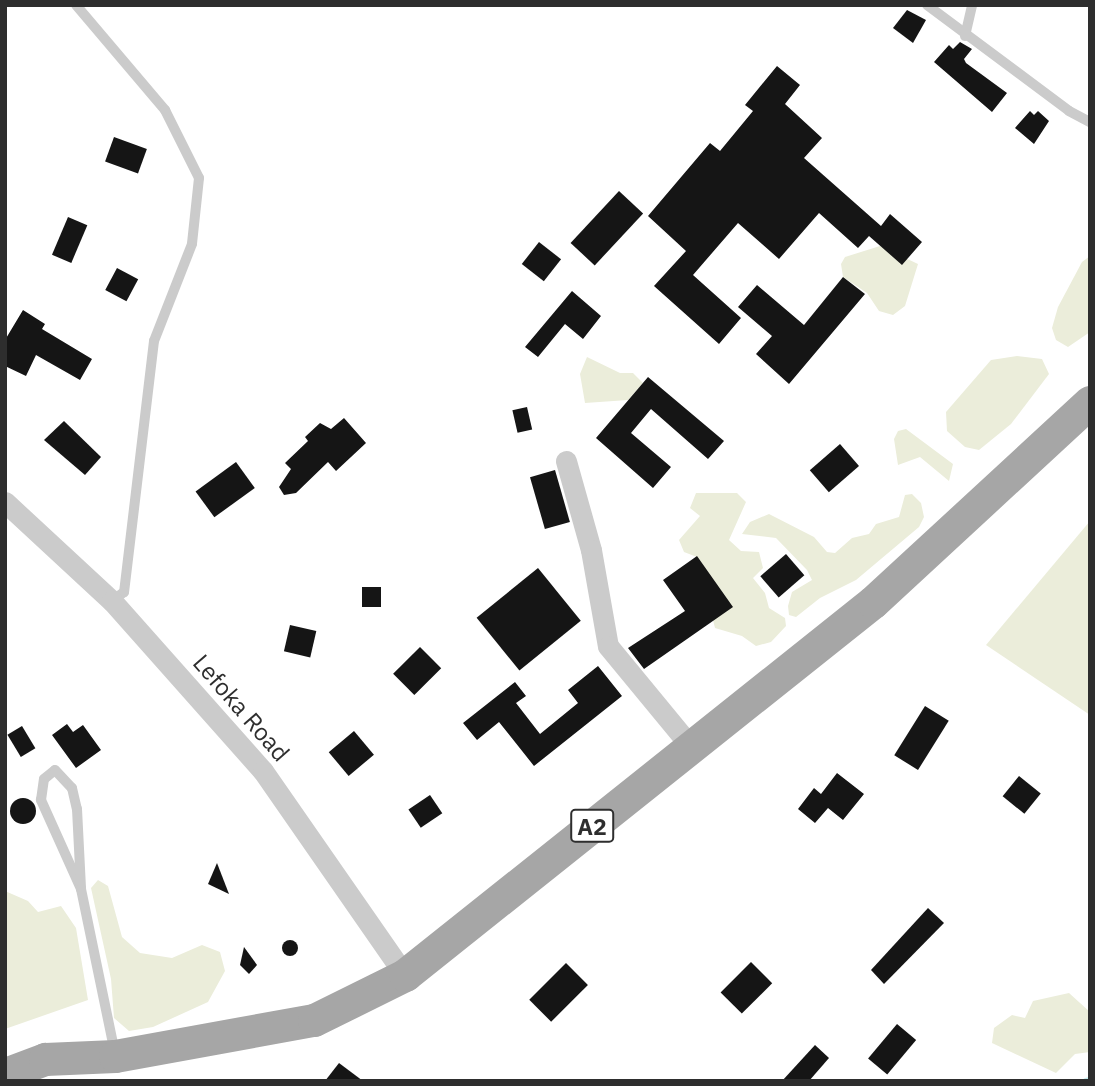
<!DOCTYPE html>
<style>
body{margin:0}
#map{position:relative;width:1095px;height:1086px;overflow:hidden;background:#fff;font-family:"IBM Plex Sans",sans-serif}
div>[style]{position:absolute}
.green>*{inset:0;background:#ebedda}
.stream>*{height:6px;margin:-3px;padding:0 3px;transform-origin:3px;border-radius:3px;background:#c4edef}
.building>*{inset:0;background:#151515;transform-origin:0 0}
.round{border-radius:50%}
.lane>*{height:10px;margin:-5px;padding:0 5px;transform-origin:5px;border-radius:5px;background:#cbcbcb}
.street>*{height:21px;margin:-10.5px;padding:0 10.5px;transform-origin:10.5px;border-radius:10.5px;background:#cbcbcb}
.primary>*{height:33px;margin:-16.5px;padding:0 16.5px;transform-origin:16.5px;border-radius:16.5px;background:#a6a6a6}
span{translate:-50% -50%;white-space:nowrap;text-align:center;line-height:1.15;-webkit-text-stroke:7px #fff;paint-order:stroke}
.shield-label span{padding:2px 5px;background:#fff;border:2px solid;border-radius:5px;-webkit-text-stroke-width:0}
.shield-label{font-size:23px;color:#2e2e2e;font-weight:700}
.street-label{font-size:24px;color:#2e2e2e}
.frame{position:absolute;inset:0;border:7px solid #2e2e2e;pointer-events:none}
</style>
<div id="map">
<div class="green">
<div style="clip-path:polygon(880px 246px,918px 264px,905px 306px,893px 315px,879px 311px,867px 293px,843px 277px,841px 264px,845px 257px)"></div>
<div style="clip-path:polygon(1090px 256px,1090px 332px,1068px 347px,1056px 340px,1052px 328px,1058px 307px,1082px 262px)"></div>
<div style="clip-path:polygon(1017px 356px,1042px 359px,1049px 374px,1011px 424px,979px 450px,965px 447px,947px 431px,946px 412px,991px 360px)"></div>
<div style="clip-path:polygon(587px 357px,620px 373px,633px 373px,643px 383px,628px 400px,585px 403px,580px 374px)"></div>
<div style="clip-path:polygon(906px 429px,953px 464px,949px 481px,920px 457px,898px 465px,894px 439px,898px 431px)"></div>
<div style="clip-path:polygon(696px 493px,737px 493px,746px 502px,729px 540px,741px 551px,759px 552px,763px 568px,753px 578px,765px 593px,769px 608px,785px 618px,786px 626px,771px 642px,756px 646px,742px 636px,715px 628px,697px 557px,684px 552px,679px 540px,700px 516px,690px 508px)"></div>
<div style="clip-path:polygon(912px 494px,921px 503px,924px 517px,919px 527px,856px 580px,820px 598px,796px 617px,789px 615px,788px 606px,792px 592px,812px 580px,807px 570px,776px 538px,742px 534px,750px 522px,769px 514px,814px 537px,827px 552px,835px 553px,852px 538px,869px 534px,876px 524px,899px 517px,905px 495px)"></div>
<div style="clip-path:polygon(1090px 521px,1090px 715px,986px 645px)"></div>
<div style="clip-path:polygon(98px 880px,108px 886px,122px 937px,140px 953px,172px 958px,202px 945px,220px 952px,225px 971px,208px 1002px,153px 1027px,129px 1031px,114px 1018px,111px 979px,91px 888px)"></div>
<div style="clip-path:polygon(5px 891px,28px 901px,38px 912px,61px 906px,76px 928px,88px 1000px,5px 1029px)"></div>
<div style="clip-path:polygon(1069px 993px,1090px 1012px,1090px 1052px,1075px 1054px,1056px 1073px,992px 1043px,994px 1028px,1012px 1015px,1025px 1018px,1033px 1001px)"></div>
</div>
<div class="stream">
<div style="left:1086px;top:1081px;width:4px;rotate:-14deg"></div>
</div>
<div class="building">
<div style="clip-path:polygon(907px 10px,926px 20px,913px 43px,893px 28px)"></div>
<div style="clip-path:polygon(960px 42px,972px 49px,964px 59px,966px 63px,1007px 93px,992px 112px,934px 62px,949px 45px,953px 49px)"></div>
<div style="clip-path:polygon(777px 66px,800px 85px,785px 104px,822px 138px,804px 158px,881px 226px,890px 214px,922px 242px,902px 265px,869px 236px,858px 248px,819px 213px,779px 259px,738px 223px,693px 275px,741px 318px,719px 344px,654px 286px,686px 251px,648px 216px,710px 143px,720px 151px,753px 111px,745px 105px)"></div>
<div style="clip-path:polygon(1030px 111px,1034px 115px,1038px 111px,1049px 121px,1034px 144px,1015px 128px)"></div>
<div style="left:114px;top:137px;width:35px;height:26px;rotate:20deg"></div>
<div style="left:619px;top:191px;width:33px;height:71px;rotate:43deg"></div>
<div style="left:68px;top:217px;width:21px;height:41px;rotate:23deg"></div>
<div style="left:539px;top:242px;width:28px;height:28px;rotate:38deg"></div>
<div style="left:117px;top:268px;width:24px;height:25px;rotate:28deg"></div>
<div style="clip-path:polygon(843px 277px,865px 294px,789px 384px,756px 354px,772px 336px,738px 307px,757px 285px,804px 325px)"></div>
<div style="clip-path:polygon(572px 291px,601px 316px,583px 339px,565px 324px,538px 357px,525px 347px)"></div>
<div style="clip-path:polygon(23px 310px,45px 324px,42px 329px,92px 359px,80px 380px,36px 355px,26px 376px,5px 366px,5px 340px)"></div>
<div style="clip-path:polygon(648px 377px,724px 441px,708px 459px,651px 409px,631px 433px,671px 467px,653px 488px,596px 438px)"></div>
<div style="left:527px;top:407px;width:23px;height:15px;rotate:77deg"></div>
<div style="clip-path:polygon(344px 418px,366px 443px,336px 471px,328px 462px,296px 493px,284px 495px,279px 487px,291px 469px,285px 463px,308px 441px,305px 437px,320px 423px,331px 429px)"></div>
<div style="clip-path:polygon(64px 421px,101px 457px,85px 475px,44px 440px)"></div>
<div style="left:840px;top:444px;width:29px;height:40px;rotate:49deg"></div>
<div style="left:236px;top:462px;width:32px;height:50px;rotate:54deg"></div>
<div style="left:555px;top:470px;width:54px;height:26px;rotate:74deg"></div>
<div style="left:786px;top:554px;width:28px;height:34px;rotate:49deg"></div>
<div style="clip-path:polygon(697px 556px,733px 607px,644px 669px,628px 648px,685px 611px,663px 580px)"></div>
<div style="left:538px;top:568px;width:68px;height:79px;rotate:51deg"></div>
<div style="left:362px;top:587px;width:19px;height:20px"></div>
<div style="left:290px;top:625px;width:27px;height:27px;rotate:13deg"></div>
<div style="left:420px;top:647px;width:30px;height:38px;rotate:45deg"></div>
<div style="clip-path:polygon(598px 666px,622px 696px,534px 766px,499px 722px,477px 740px,463px 723px,515px 682px,526px 696px,516px 703px,540px 734px,578px 703px,568px 690px)"></div>
<div style="left:925px;top:706px;width:28px;height:58px;rotate:32deg"></div>
<div style="clip-path:polygon(67px 724px,73px 732px,83px 725px,101px 750px,76px 768px,52px 735px)"></div>
<div style="left:22px;top:726px;width:26px;height:17px;rotate:59deg"></div>
<div style="left:354px;top:731px;width:31px;height:33px;rotate:50deg"></div>
<div style="clip-path:polygon(837px 773px,864px 794px,843px 820px,828px 808px,815px 823px,798px 809px,814px 788px,821px 794px)"></div>
<div style="left:1019px;top:776px;width:28px;height:26px;rotate:39deg"></div>
<div style="left:430px;top:795px;width:22px;height:26px;rotate:56deg"></div>
<div class="round" style="left:10px;top:798px;width:26px;height:26px"></div>
<div style="clip-path:polygon(217px 863px,229px 894px,208px 884px)"></div>
<div style="clip-path:polygon(928px 908px,944px 923px,884px 984px,871px 970px)"></div>
<div class="round" style="left:282px;top:940px;width:16px;height:16px"></div>
<div style="clip-path:polygon(244px 947px,257px 965px,249px 974px,240px 965px)"></div>
<div style="left:751px;top:962px;width:30px;height:43px;rotate:45deg"></div>
<div style="left:566px;top:963px;width:31px;height:52px;rotate:45deg"></div>
<div style="left:897px;top:1024px;width:25px;height:45px;rotate:40deg"></div>
<div style="clip-path:polygon(815px 1045px,829px 1058px,809px 1081px,782px 1081px)"></div>
<div style="clip-path:polygon(339px 1063px,363px 1081px,325px 1081px)"></div>
</div>
<div class="lane">
<div style="left:76px;top:5px;width:138px;rotate:49.7deg"></div>
<div style="left:165px;top:110px;width:76px;rotate:63.4deg"></div>
<div style="left:199px;top:178px;width:66px;rotate:96.1deg"></div>
<div style="left:192px;top:244px;width:104px;rotate:111.4deg"></div>
<div style="left:154px;top:341px;width:253px;rotate:96.8deg"></div>
<div style="left:124px;top:592px;width:15px;rotate:143deg"></div>
<div style="left:927px;top:5px;width:177px;rotate:36.7deg"></div>
<div style="left:1069px;top:111px;width:24px;rotate:28deg"></div>
<div style="left:965px;top:36px;width:32px;rotate:-77deg"></div>
<div style="left:81px;top:889px;width:98px;rotate:-114.2deg"></div>
<div style="left:41px;top:800px;width:21px;rotate:-82deg"></div>
<div style="left:44px;top:779px;width:14px;rotate:-39deg"></div>
<div style="left:55px;top:770px;width:25px;rotate:47deg"></div>
<div style="left:72px;top:788px;width:22px;rotate:77deg"></div>
<div style="left:77px;top:809px;width:80px;rotate:87.1deg"></div>
<div style="left:81px;top:889px;width:167px;rotate:78.3deg"></div>
</div>
<div class="street">
<div style="left:566px;top:461px;width:92px;rotate:74.3deg"></div>
<div style="left:591px;top:550px;width:97px;rotate:80deg"></div>
<div style="left:608px;top:646px;width:132px;rotate:50.5deg"></div>
<div style="left:5px;top:502px;width:146px;rotate:42.8deg"></div>
<div style="left:112px;top:601px;width:227px;rotate:48.4deg"></div>
<div style="left:263px;top:771px;width:249px;rotate:55.2deg"></div>
</div>
<div class="primary">
<div style="left:5px;top:1074px;width:43px;rotate:-20.6deg"></div>
<div style="left:45px;top:1059px;width:70px;rotate:-2.5deg"></div>
<div style="left:115px;top:1056px;width:202px;rotate:-10.3deg"></div>
<div style="left:314px;top:1020px;width:102px;rotate:-26.3deg"></div>
<div style="left:405px;top:975px;width:598px;rotate:-38.56deg"></div>
<div style="left:873px;top:602px;width:295px;rotate:-42.7deg"></div>
</div>
<div class="shield-label">
<span style="left:592px;top:826px">A2</span>
</div>
<div class="street-label">
<span style="left:241px;top:708px;rotate:49deg">Lefoka Road</span>
</div>
<div class="frame"></div>
</div>
